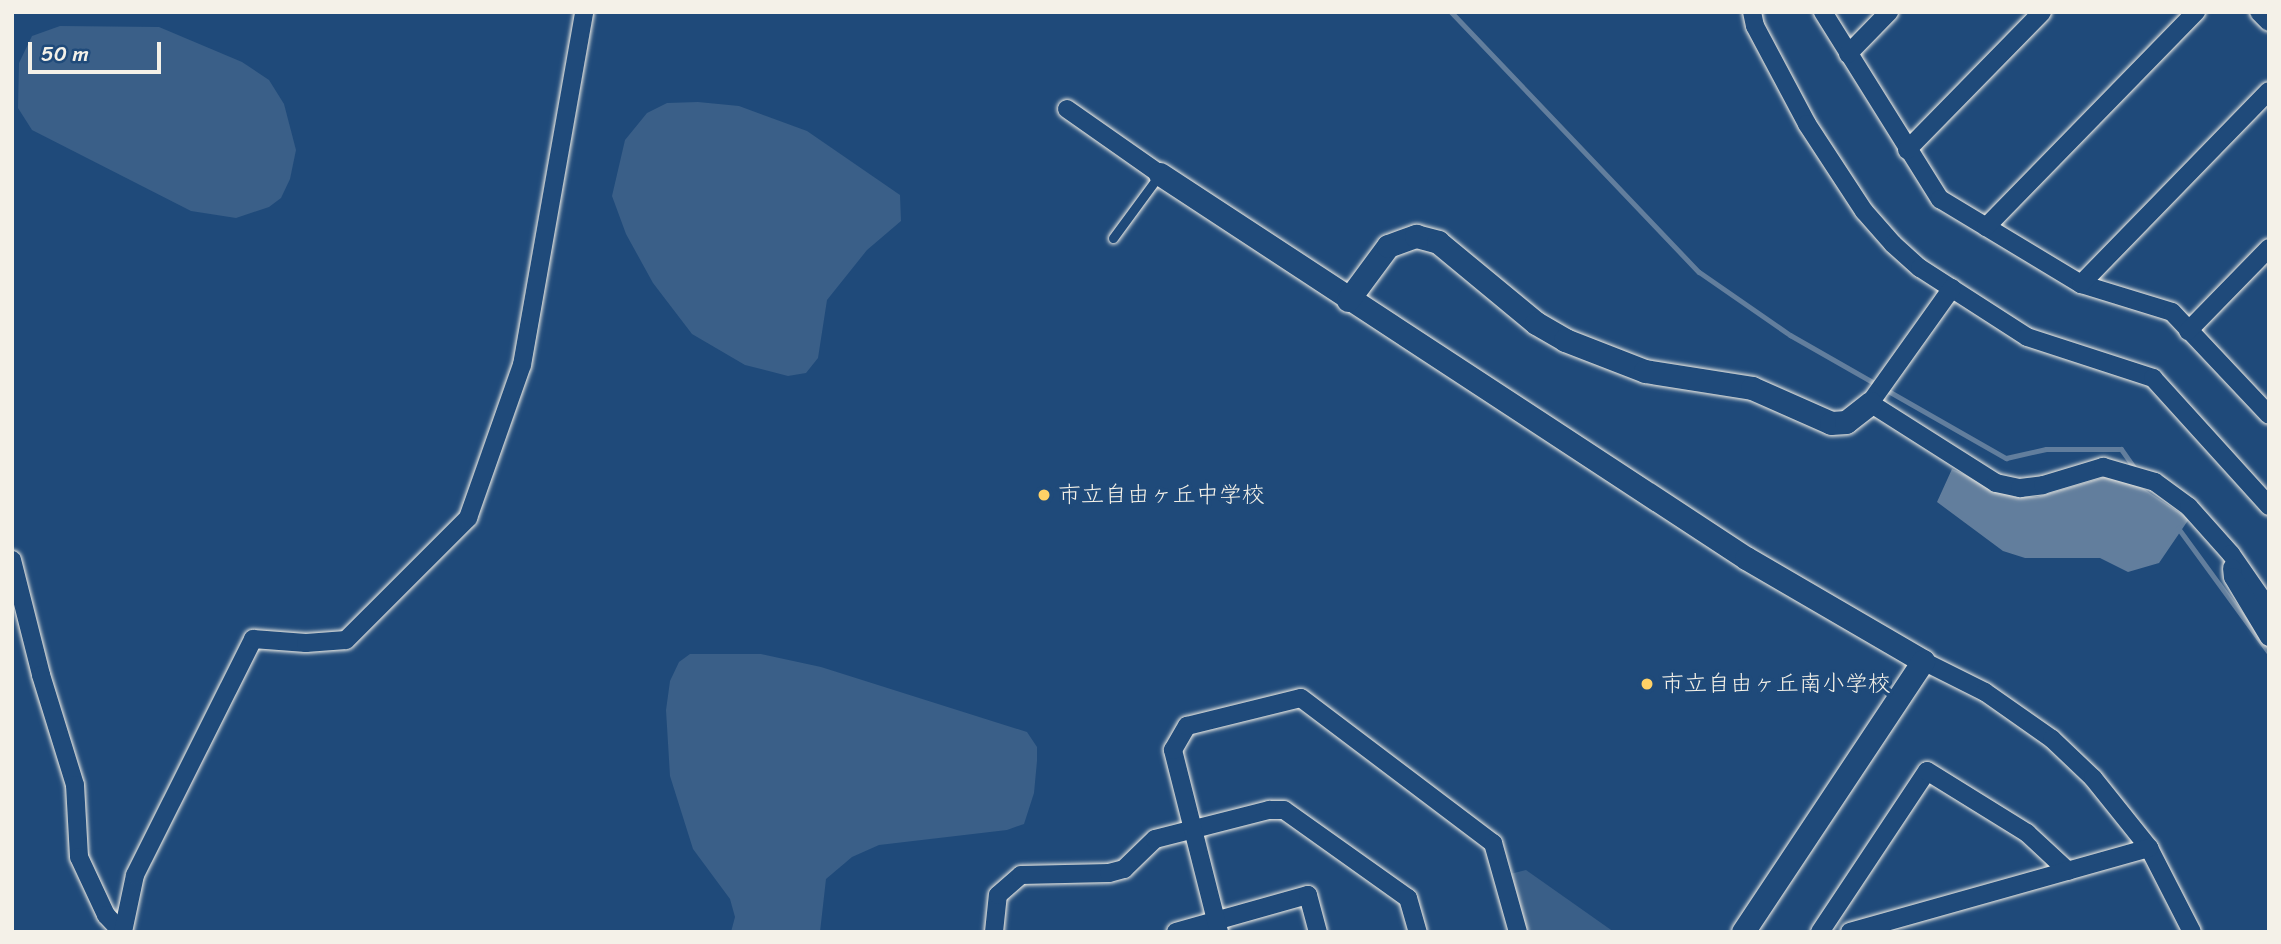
<!DOCTYPE html>
<meta charset="utf-8">
<style>
body{margin:0}
#map{position:relative;width:2281px;height:944px;overflow:hidden;background:#1f4a7a;font-family:Sriracha,"Klee One",sans-serif}
div>[style]{position:absolute}
.green>*{inset:0;background:#3a5f88}
.water>*{inset:0;background:#627e9d}
.stream>*{height:5px;margin:-2.5px;padding:0 2.5px;transform-origin:2.5px;border-radius:2.5px;background:#627e9d}
.roads{filter:drop-shadow(0 0 2px #f4f1e8) drop-shadow(0 0 2px #f4f1e8)}
.service>*{height:9px;margin:-4.5px;padding:0 4.5px;transform-origin:4.5px;border-radius:4.5px;background:#1f4a7a}
.minor>*{height:18px;margin:-9px;padding:0 9px;transform-origin:9px;border-radius:9px;background:#1f4a7a}
.tertiary>*{height:23px;margin:-11.5px;padding:0 11.5px;transform-origin:11.5px;border-radius:11.5px;background:#1f4a7a}
.dots>*{width:19px;height:19px;translate:-50% -50%;box-sizing:border-box;border:4px solid #1f4a7a;border-radius:50%}
span{translate:-50% -50%;white-space:nowrap;text-align:center;line-height:1.15;-webkit-text-stroke:7px #1f4a7a;paint-order:stroke}
.poi-label{font-size:23px;color:#f4f1e8}
.left{translate:0 -50%;text-align:left}
.frame{position:absolute;inset:0;border:14px solid #f4f1e8;pointer-events:none}
.scale{position:absolute;left:28px;top:42px;width:133px;height:32px;box-sizing:border-box;border:4px solid #f4f1e8;border-top:0;padding-left:9px;font-size:21px;line-height:24px;white-space:nowrap;color:#f4f1e8;-webkit-text-stroke:5px #1f4a7a;paint-order:stroke}
</style>
<div id="map">
<div class="green">
<div style="clip-path:polygon(60px 26px,159px 27px,242px 62px,269px 80px,284px 104px,296px 150px,290px 179px,281px 198px,269px 207px,236px 218px,191px 211px,32px 130px,18px 108px,19px 63px,32px 36px)"></div>
<div style="clip-path:polygon(698px 102px,739px 106px,807px 131px,900px 195px,901px 221px,867px 250px,827px 300px,818px 358px,806px 373px,788px 376px,745px 365px,692px 334px,653px 283px,626px 234px,612px 196px,625px 140px,647px 113px,667px 103px)"></div>
<div style="clip-path:polygon(690px 654px,761px 654px,821px 667px,1027px 732px,1037px 747px,1037px 761px,1034px 793px,1024px 824px,1007px 830px,879px 845px,852px 857px,826px 879px,820px 932px,731px 932px,735px 917px,730px 899px,693px 849px,670px 776px,666px 710px,670px 681px,679px 662px)"></div>
<div style="clip-path:polygon(1526px 870px,1614px 932px,1526px 932px,1510px 874px)"></div>
</div>
<div class="water">
<div style="clip-path:polygon(1952px 469px,2015px 497px,2037px 497px,2105px 477px,2129px 479px,2189px 519px,2159px 563px,2128px 572px,2100px 558px,2025px 558px,2003px 551px,1937px 502px)"></div>
</div>
<div class="stream">
<div style="left:1451px;top:12px;width:359px;rotate:46.4deg"></div>
<div style="left:1699px;top:272px;width:111px;rotate:34.7deg"></div>
<div style="left:1790px;top:335px;width:249px;rotate:29.7deg"></div>
<div style="left:2006px;top:458px;width:41px;rotate:-12.7deg"></div>
<div style="left:2046px;top:449px;width:75px"></div>
<div style="left:2121px;top:449px;width:28px;rotate:55deg"></div>
<div style="left:2178px;top:528px;width:155px;rotate:53.9deg"></div>
</div>
<div class="roads">
<div class="service">
<div style="left:1113px;top:238px;width:79px;rotate:-53.7deg"></div>
</div>
<div class="minor">
<div style="left:1752px;top:12px;width:14px;rotate:78deg"></div>
<div style="left:1755px;top:26px;width:111px;rotate:62deg"></div>
<div style="left:1807px;top:124px;width:104px;rotate:56.8deg"></div>
<div style="left:1864px;top:211px;width:44px;rotate:48.7deg"></div>
<div style="left:1893px;top:244px;width:36px;rotate:42deg"></div>
<div style="left:1920px;top:268px;width:127px;rotate:32.8deg"></div>
<div style="left:2027px;top:337px;width:133px;rotate:18deg"></div>
<div style="left:2153px;top:378px;width:173px;rotate:47.8deg"></div>
<div style="left:1823px;top:12px;width:221px;rotate:58deg"></div>
<div style="left:1940px;top:199px;width:165px;rotate:31.1deg"></div>
<div style="left:2081px;top:284px;width:95px;rotate:17.1deg"></div>
<div style="left:2172px;top:312px;width:141px;rotate:46.7deg"></div>
<div style="left:2259px;top:12px;width:14px;rotate:45deg"></div>
<div style="left:1848px;top:54px;width:59px;rotate:-45.7deg"></div>
<div style="left:1067px;top:109px;width:113px;rotate:35deg"></div>
<div style="left:1907px;top:150px;width:193px;rotate:-45.6deg"></div>
<div style="left:1986px;top:227px;width:301px;rotate:-45.7deg"></div>
<div style="left:2081px;top:284px;width:269px;rotate:-45.8deg"></div>
<div style="left:1952px;top:288px;width:141px;rotate:125.5deg"></div>
<div style="left:1870px;top:403px;width:149px;rotate:32.4deg"></div>
<div style="left:1996px;top:483px;width:25px;rotate:12deg"></div>
<div style="left:2020px;top:488px;width:23px;rotate:-7deg"></div>
<div style="left:2043px;top:485px;width:63px;rotate:-16.7deg"></div>
<div style="left:2103px;top:467px;width:54px;rotate:16.1deg"></div>
<div style="left:2155px;top:482px;width:42px;rotate:36.3deg"></div>
<div style="left:2189px;top:507px;width:63px;rotate:48.2deg"></div>
<div style="left:2231px;top:554px;width:67px;rotate:55.4deg"></div>
<div style="left:2188px;top:331px;width:116px;rotate:-45.7deg"></div>
<div style="left:12px;top:560px;width:119px;rotate:75.8deg"></div>
<div style="left:41px;top:675px;width:115px;rotate:72.8deg"></div>
<div style="left:75px;top:785px;width:72px;rotate:86.8deg"></div>
<div style="left:79px;top:857px;width:64px;rotate:65deg"></div>
<div style="left:106px;top:915px;width:23px;rotate:47deg"></div>
<div style="left:2232px;top:568px;width:9px;rotate:84deg"></div>
<div style="left:2233px;top:577px;width:70px;rotate:59deg"></div>
<div style="left:1923px;top:661px;width:69px;rotate:26.6deg"></div>
<div style="left:1985px;top:692px;width:82px;rotate:35deg"></div>
<div style="left:2052px;top:739px;width:57px;rotate:43.6deg"></div>
<div style="left:2093px;top:778px;width:90px;rotate:51.3deg"></div>
<div style="left:2149px;top:848px;width:94px;rotate:62.9deg"></div>
<div style="left:123px;top:932px;width:58px;rotate:-78.1deg"></div>
<div style="left:135px;top:875px;width:264px;rotate:-63.4deg"></div>
<div style="left:253px;top:639px;width:53px;rotate:4.3deg"></div>
<div style="left:306px;top:643px;width:40px;rotate:-4.3deg"></div>
<div style="left:346px;top:640px;width:173px;rotate:-45deg"></div>
<div style="left:468px;top:518px;width:162px;rotate:-70.6deg"></div>
<div style="left:522px;top:365px;width:358px;rotate:-80deg"></div>
<div style="left:994px;top:932px;width:37px;rotate:-84deg"></div>
<div style="left:998px;top:895px;width:30px;rotate:-41deg"></div>
<div style="left:1021px;top:875px;width:88px;rotate:-1.3deg"></div>
<div style="left:1109px;top:873px;width:16px;rotate:-15deg"></div>
<div style="left:1124px;top:869px;width:43px;rotate:-44.1deg"></div>
<div style="left:1155px;top:839px;width:118px;rotate:-14.3deg"></div>
<div style="left:1269px;top:810px;width:15px"></div>
<div style="left:1284px;top:810px;width:152px;rotate:35.4deg"></div>
<div style="left:1408px;top:898px;width:35px;rotate:74deg"></div>
<div style="left:1176px;top:932px;width:137px;rotate:-15.7deg"></div>
<div style="left:1308px;top:895px;width:38px;rotate:75deg"></div>
<div style="left:1219px;top:932px;width:188px;rotate:-104.2deg"></div>
<div style="left:1173px;top:750px;width:28px;rotate:-60deg"></div>
<div style="left:1187px;top:726px;width:117px;rotate:-13.8deg"></div>
<div style="left:1301px;top:698px;width:241px;rotate:37.1deg"></div>
<div style="left:1493px;top:843px;width:92px;rotate:74.3deg"></div>
<div style="left:1820px;top:932px;width:193px;rotate:-56.4deg"></div>
<div style="left:1927px;top:771px;width:118px;rotate:31.8deg"></div>
<div style="left:2027px;top:833px;width:56px;rotate:42.8deg"></div>
<div style="left:1850px;top:932px;width:311px;rotate:-15.7deg"></div>
</div>
<div class="tertiary">
<div style="left:1160px;top:174px;width:701px;rotate:33.24deg"></div>
<div style="left:1746px;top:558px;width:205px;rotate:30.2deg"></div>
<div style="left:1923px;top:661px;width:325px;rotate:123.6deg"></div>
<div style="left:1348px;top:300px;width:67px;rotate:-53.5deg"></div>
<div style="left:1388px;top:246px;width:30px;rotate:-20deg"></div>
<div style="left:1416px;top:236px;width:23px;rotate:15deg"></div>
<div style="left:1438px;top:242px;width:127px;rotate:39.6deg"></div>
<div style="left:1536px;top:323px;width:34px;rotate:30deg"></div>
<div style="left:1565px;top:340px;width:86px;rotate:21.2deg"></div>
<div style="left:1645px;top:371px;width:108px;rotate:9deg"></div>
<div style="left:1752px;top:388px;width:86px;rotate:23.9deg"></div>
<div style="left:1831px;top:423px;width:15px;rotate:-4deg"></div>
<div style="left:1846px;top:422px;width:31px;rotate:-38deg"></div>
</div>
</div>
<div class="dots">
<div style="left:1044px;top:495px;background:#ffd166"></div>
<div style="left:1647px;top:684px;background:#ffd166"></div>
</div>
<div class="poi-label">
<span class="left" style="left:1058px;top:495px">市立自由ヶ丘中学校</span>
<span class="left" style="left:1661px;top:684px">市立自由ヶ丘南小学校</span>
</div>
<div class="frame"></div>
<div class="scale">50 m</div>
</div>
